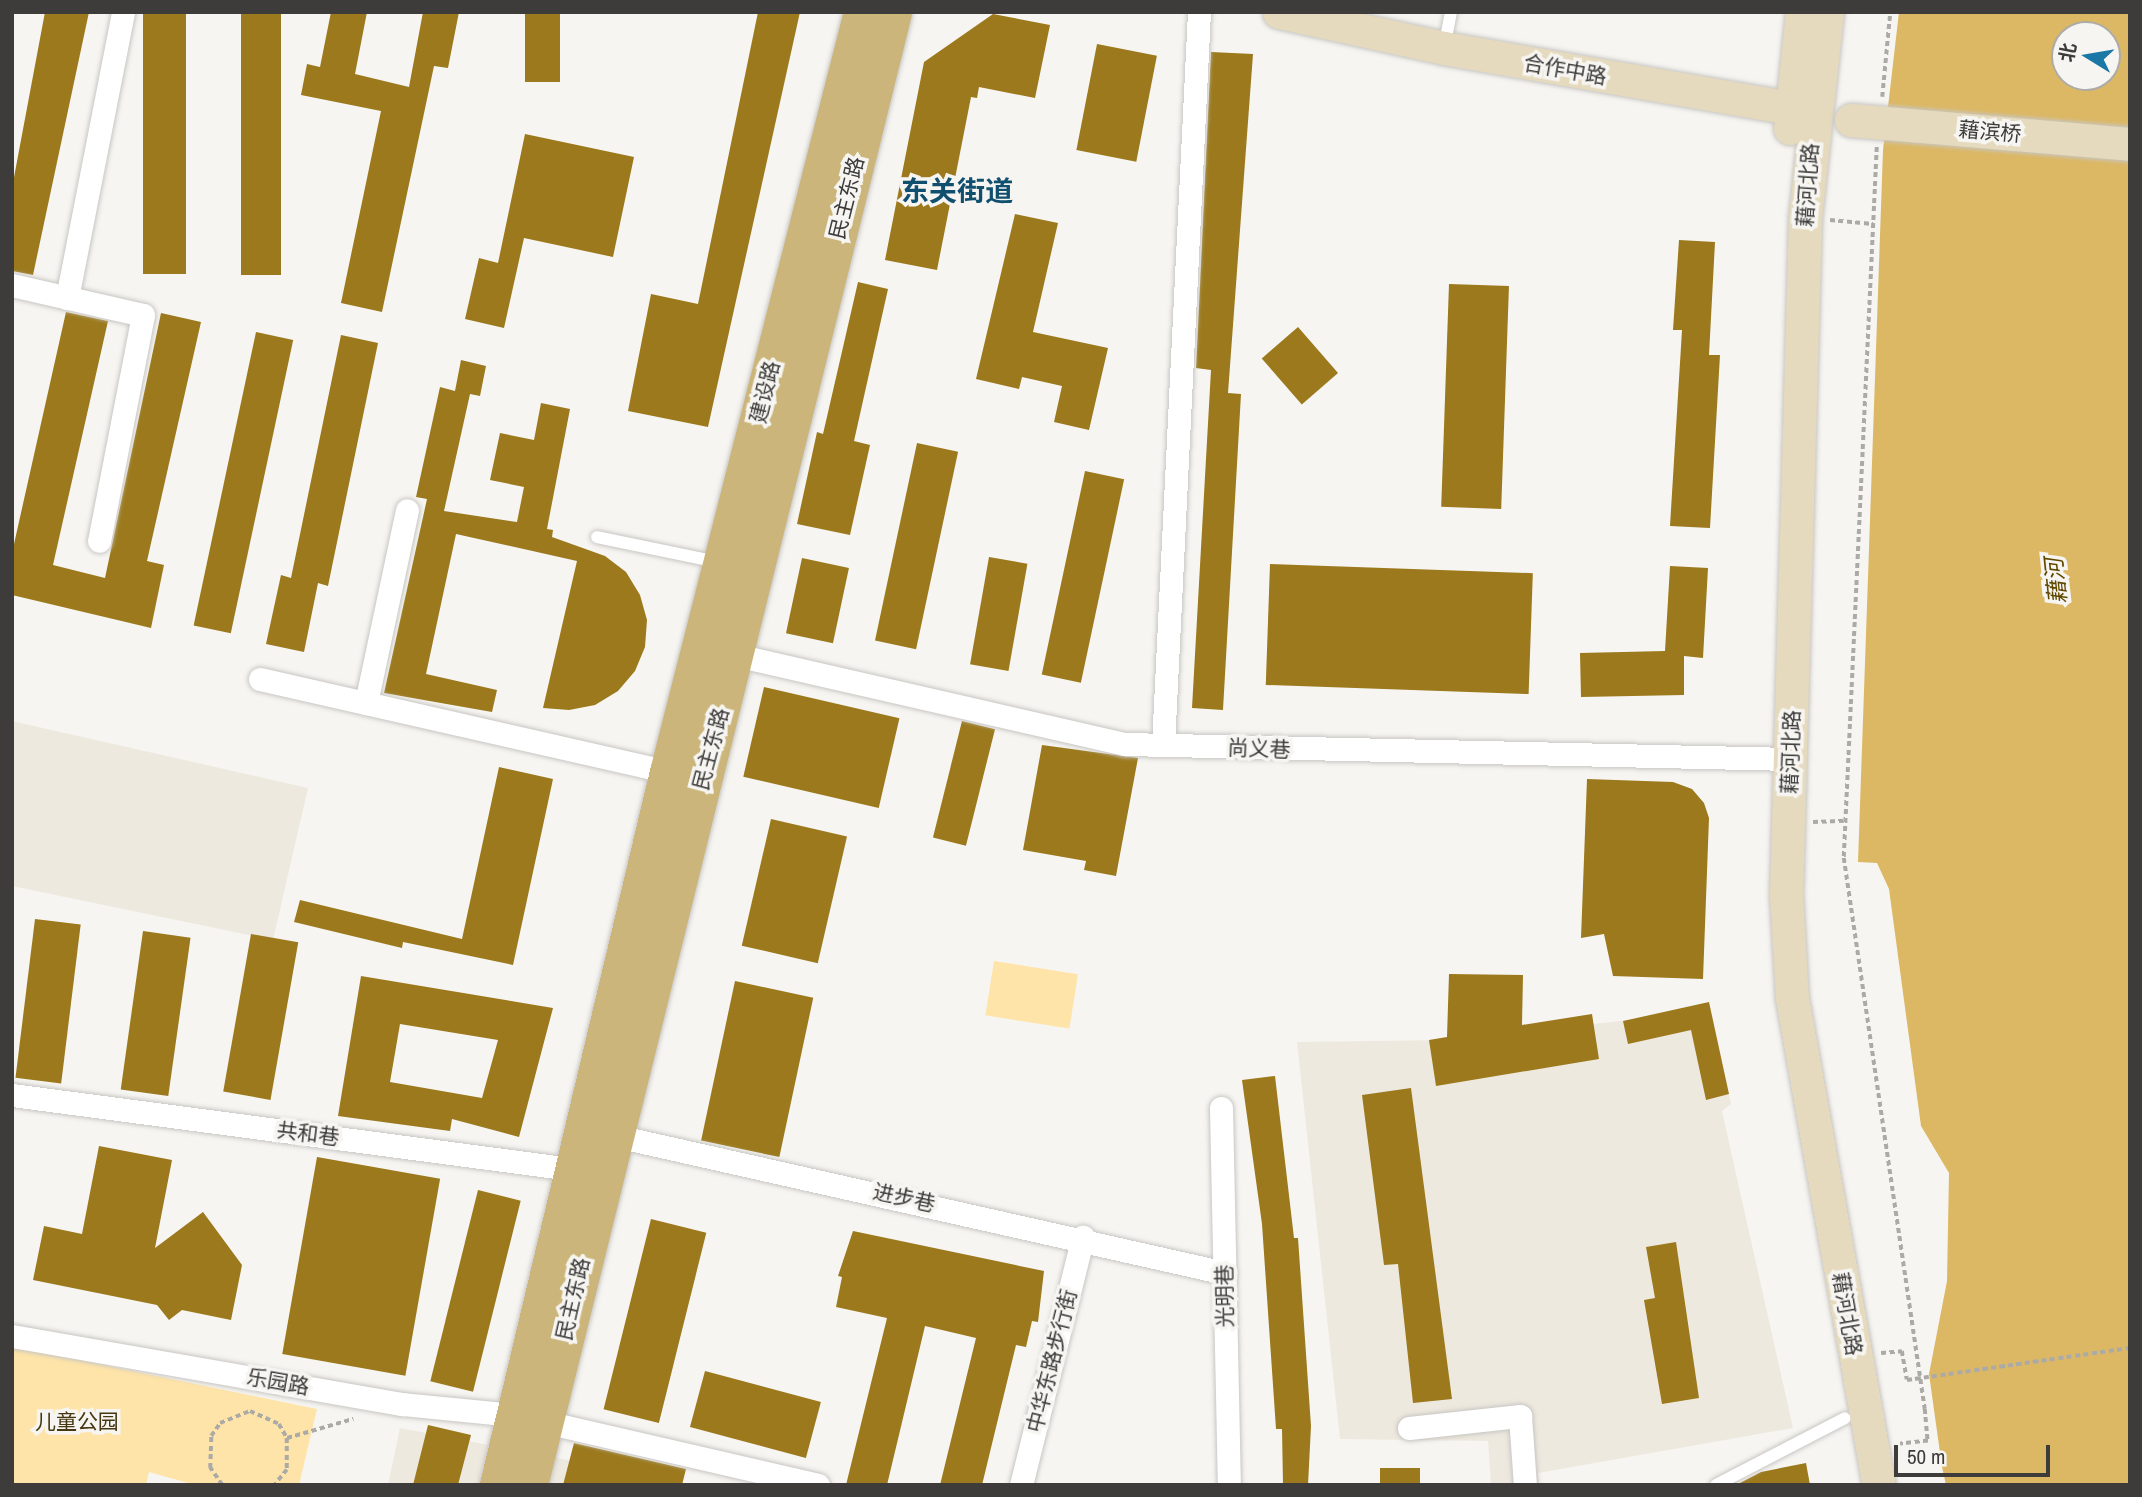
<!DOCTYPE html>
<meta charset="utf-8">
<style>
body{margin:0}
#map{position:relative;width:2142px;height:1497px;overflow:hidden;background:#f6f5f1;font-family:"Archivo Narrow","Noto Sans SC",sans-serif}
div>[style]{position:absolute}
.built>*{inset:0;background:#eee9df}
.green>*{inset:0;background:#fee4a8;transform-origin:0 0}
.water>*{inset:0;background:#dcb864}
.building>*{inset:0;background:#9b791c;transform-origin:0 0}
.path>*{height:3.5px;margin-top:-1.75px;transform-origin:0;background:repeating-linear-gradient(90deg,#abaaa7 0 5px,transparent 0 8.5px)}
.roads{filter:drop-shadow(0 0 2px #c8c6c3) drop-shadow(0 0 2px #c8c6c3)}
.lane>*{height:12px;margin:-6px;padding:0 6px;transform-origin:6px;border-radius:6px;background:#fff}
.street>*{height:23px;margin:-11.5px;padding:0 11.5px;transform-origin:11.5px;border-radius:11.5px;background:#fff}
.secondary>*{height:33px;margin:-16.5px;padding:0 16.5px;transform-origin:16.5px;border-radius:16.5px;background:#e5dabd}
.primary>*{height:37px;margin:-18.5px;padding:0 18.5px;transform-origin:18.5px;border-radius:18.5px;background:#cbb57a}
.path-bridge>*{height:3.5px;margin-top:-1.75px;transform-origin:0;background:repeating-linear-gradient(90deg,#abaaa7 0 5px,transparent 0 8.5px)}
.bridges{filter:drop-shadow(0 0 2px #c8c6c3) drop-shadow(0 0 2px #c8c6c3)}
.secondary-bridge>*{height:33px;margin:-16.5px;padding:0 16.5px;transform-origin:16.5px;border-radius:16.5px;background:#e5dabd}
span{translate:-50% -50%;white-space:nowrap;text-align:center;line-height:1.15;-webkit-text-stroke:7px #f6f5f1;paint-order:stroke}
.street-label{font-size:21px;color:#3d3c3b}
.park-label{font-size:21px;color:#473813}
.water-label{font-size:23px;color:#5f4700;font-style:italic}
.district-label{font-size:28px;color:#114f6f;font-weight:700}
.frame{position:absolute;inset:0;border:14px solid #3d3c3b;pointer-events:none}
.north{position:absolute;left:2051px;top:21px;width:70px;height:70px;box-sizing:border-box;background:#f6f5f1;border:2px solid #acaba8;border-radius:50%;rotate:281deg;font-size:19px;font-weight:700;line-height:28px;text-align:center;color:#3d3c3b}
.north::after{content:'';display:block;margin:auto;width:24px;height:32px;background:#1b77a5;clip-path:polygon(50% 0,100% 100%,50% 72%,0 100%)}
.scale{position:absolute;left:1894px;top:1445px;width:156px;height:32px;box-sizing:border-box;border:4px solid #3d3c3b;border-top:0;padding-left:9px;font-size:21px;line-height:24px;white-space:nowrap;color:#3d3c3b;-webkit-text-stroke:5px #f6f5f1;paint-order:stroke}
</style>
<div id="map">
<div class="built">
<div style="clip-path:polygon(12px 721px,308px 788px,273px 940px,12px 886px)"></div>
<div style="clip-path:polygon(1709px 1011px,1731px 1104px,1722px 1111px,1793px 1428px,1538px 1473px,1539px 1485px,1491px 1485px,1488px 1441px,1340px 1439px,1297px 1042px,1450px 1040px)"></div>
<div style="clip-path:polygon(400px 1428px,651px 1476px,648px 1485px,388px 1485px)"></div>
</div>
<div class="green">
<div style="left:994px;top:961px;width:85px;height:55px;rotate:9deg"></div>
<div style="clip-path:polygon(12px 1346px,317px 1409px,299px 1485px,195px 1485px,149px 1472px,146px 1485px,12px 1485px)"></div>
</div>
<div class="water">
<div style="clip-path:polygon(evenodd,1899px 12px,2130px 12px,2130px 1485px,1946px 1485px,1942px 1467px,1929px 1374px,1947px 1281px,1949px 1173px,1921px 1126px,1889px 889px,1877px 863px,1858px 862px,1883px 150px,1899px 12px,2065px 35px,2107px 35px,2107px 77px,2065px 77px,2065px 35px)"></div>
</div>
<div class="building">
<div style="clip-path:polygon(45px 12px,89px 12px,33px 275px,12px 271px,12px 188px)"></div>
<div style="left:143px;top:12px;width:43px;height:262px"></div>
<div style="left:241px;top:12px;width:40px;height:263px"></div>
<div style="clip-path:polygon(331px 12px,367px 12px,355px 74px,409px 87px,423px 12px,459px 12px,448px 68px,434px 66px,382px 312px,341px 303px,381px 111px,301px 95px,307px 64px,320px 67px)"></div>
<div style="left:525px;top:12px;width:35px;height:70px"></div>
<div style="clip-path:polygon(758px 12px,800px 12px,708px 427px,628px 411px,651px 294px,698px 304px)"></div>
<div style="clip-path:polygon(993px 14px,1050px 25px,1035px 98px,979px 87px,977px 98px,971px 97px,937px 270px,885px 260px,924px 62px)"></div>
<div style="left:1097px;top:44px;width:61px;height:108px;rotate:11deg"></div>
<div style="clip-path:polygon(1211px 52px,1253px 54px,1228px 393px,1241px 394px,1223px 710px,1192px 708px,1211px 370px,1196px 368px)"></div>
<div style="clip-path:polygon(525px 134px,634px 157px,613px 257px,524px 238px,504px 328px,465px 319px,479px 258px,498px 263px)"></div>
<div style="clip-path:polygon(1015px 214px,1058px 223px,1033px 332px,1108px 348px,1089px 430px,1054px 422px,1062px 386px,1022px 377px,1019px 389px,976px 379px)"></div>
<div style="clip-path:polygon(1679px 240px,1715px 242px,1709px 355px,1720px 355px,1710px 528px,1670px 526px,1682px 330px,1673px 330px)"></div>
<div style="clip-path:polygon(858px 282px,888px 289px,854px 441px,870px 445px,850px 535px,797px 524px,817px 432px,823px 434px)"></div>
<div style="left:1449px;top:284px;width:60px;height:223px;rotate:2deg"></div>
<div style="clip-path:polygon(66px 312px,108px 321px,53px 565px,105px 578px,161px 313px,201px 322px,147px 561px,164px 565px,151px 628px,12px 595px,12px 553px)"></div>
<div style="left:1298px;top:327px;width:61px;height:48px;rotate:49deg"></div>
<div style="left:256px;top:332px;width:38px;height:300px;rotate:12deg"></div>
<div style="clip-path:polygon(341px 335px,378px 343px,328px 586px,318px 583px,304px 652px,266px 644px,281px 575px,291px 578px)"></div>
<div style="clip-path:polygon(461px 360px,486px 366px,480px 396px,470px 394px,444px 511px,517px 522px,524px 487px,490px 480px,500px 433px,534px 440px,541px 403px,570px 409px,547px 529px,553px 530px,552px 537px,605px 556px,626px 572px,640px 595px,647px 620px,645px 647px,635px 671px,618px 691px,595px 705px,569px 710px,543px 708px,577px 561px,456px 534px,426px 674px,497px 690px,492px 712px,384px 693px,427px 499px,416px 497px,440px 387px,455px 391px)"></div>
<div style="left:917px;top:443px;width:42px;height:202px;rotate:12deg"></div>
<div style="left:1085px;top:471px;width:40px;height:208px;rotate:12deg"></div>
<div style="left:989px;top:557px;width:39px;height:109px;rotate:10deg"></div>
<div style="left:802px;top:558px;width:48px;height:77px;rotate:12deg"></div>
<div style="left:1270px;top:564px;width:263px;height:121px;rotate:2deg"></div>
<div style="clip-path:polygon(1670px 566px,1708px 568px,1703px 658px,1684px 656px,1684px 695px,1581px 697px,1580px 653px,1665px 651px)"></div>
<div style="left:764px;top:687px;width:139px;height:92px;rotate:13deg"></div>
<div style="left:962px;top:721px;width:34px;height:120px;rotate:14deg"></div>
<div style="clip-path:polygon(1042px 745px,1138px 758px,1116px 876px,1084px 870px,1086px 861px,1023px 850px)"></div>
<div style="clip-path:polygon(499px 767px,553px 779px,513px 965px,403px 942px,402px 948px,294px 922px,300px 900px,462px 939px)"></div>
<div style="clip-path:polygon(1587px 779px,1673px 782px,1692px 789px,1704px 803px,1709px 818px,1703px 979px,1613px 976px,1604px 934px,1581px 938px)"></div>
<div style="left:771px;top:819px;width:78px;height:130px;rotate:13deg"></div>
<div style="left:35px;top:919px;width:46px;height:160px;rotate:7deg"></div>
<div style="left:143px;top:931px;width:48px;height:160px;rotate:8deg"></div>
<div style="left:251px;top:934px;width:48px;height:160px;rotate:10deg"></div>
<div style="clip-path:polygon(1449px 974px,1523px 975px,1522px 1025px,1592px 1014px,1599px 1059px,1436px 1086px,1429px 1040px,1447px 1037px)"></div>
<div style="clip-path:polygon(evenodd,361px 976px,553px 1008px,519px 1137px,452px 1119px,450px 1131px,338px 1116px,361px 976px,400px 1024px,498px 1040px,482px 1098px,390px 1082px,400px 1024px)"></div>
<div style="left:735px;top:981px;width:80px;height:163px;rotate:12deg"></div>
<div style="clip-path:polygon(1709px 1002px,1729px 1094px,1706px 1100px,1691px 1030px,1628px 1044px,1623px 1021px)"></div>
<div style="clip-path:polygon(1275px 1076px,1294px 1238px,1298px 1238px,1311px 1426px,1308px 1485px,1283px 1485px,1282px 1429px,1276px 1429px,1262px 1224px,1242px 1080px)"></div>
<div style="clip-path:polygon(1411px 1088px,1452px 1399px,1413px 1403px,1398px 1264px,1384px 1265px,1362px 1095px)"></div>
<div style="clip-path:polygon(99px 1146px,172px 1160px,155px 1248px,203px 1212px,242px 1265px,231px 1320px,182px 1310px,169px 1320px,157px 1305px,33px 1280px,44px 1226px,82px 1234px)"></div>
<div style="left:317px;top:1157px;width:125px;height:200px;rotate:10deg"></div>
<div style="left:478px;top:1190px;width:44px;height:197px;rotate:14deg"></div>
<div style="left:651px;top:1219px;width:57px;height:196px;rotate:14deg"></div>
<div style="clip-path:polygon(853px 1231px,1044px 1271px,1038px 1322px,1032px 1321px,1026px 1347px,1016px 1345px,982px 1485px,940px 1485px,976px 1338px,925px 1326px,887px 1485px,846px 1485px,887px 1318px,836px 1307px,842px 1277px,838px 1276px)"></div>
<div style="clip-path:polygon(1676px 1242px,1699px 1398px,1662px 1404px,1644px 1300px,1655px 1298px,1646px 1247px)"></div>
<div style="left:705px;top:1371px;width:120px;height:58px;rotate:15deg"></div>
<div style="clip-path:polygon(428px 1425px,471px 1435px,458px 1485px,413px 1485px)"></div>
<div style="clip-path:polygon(574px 1443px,686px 1469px,682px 1485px,563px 1485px)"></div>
<div style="clip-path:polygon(1806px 1463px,1810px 1485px,1736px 1485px,1761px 1472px)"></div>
<div style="left:1380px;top:1468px;width:40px;height:17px"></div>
</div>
<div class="path">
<div style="left:1882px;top:97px;width:85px;rotate:-84.6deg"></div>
<div style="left:1877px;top:147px;width:712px;rotate:92.66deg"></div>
<div style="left:1844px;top:858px;width:557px;rotate:81.64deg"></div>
<div style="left:1925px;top:1409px;width:32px;rotate:85deg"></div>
<div style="left:1928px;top:1441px;width:28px;rotate:174deg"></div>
<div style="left:1830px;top:220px;width:43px;rotate:5.3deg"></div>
<div style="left:1813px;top:822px;width:33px;rotate:-2deg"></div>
<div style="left:1881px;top:1353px;width:21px;rotate:-5deg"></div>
<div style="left:1902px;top:1351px;width:29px;rotate:80deg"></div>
<div style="left:287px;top:1438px;width:69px;rotate:-16.1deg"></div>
<div style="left:222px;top:1485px;width:21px;rotate:-125deg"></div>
<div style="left:210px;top:1468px;width:32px;rotate:-88deg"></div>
<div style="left:211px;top:1436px;width:16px;rotate:-55deg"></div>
<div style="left:220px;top:1423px;width:32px;rotate:-22deg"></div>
<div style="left:250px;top:1411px;width:32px;rotate:24deg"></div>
<div style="left:279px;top:1424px;width:16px;rotate:60deg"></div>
<div style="left:287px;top:1438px;width:32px;rotate:90deg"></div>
<div style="left:287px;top:1470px;width:19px;rotate:129deg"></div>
</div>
<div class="roads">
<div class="lane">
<div style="left:1444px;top:48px;width:37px;rotate:-79deg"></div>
<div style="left:597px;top:537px;width:124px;rotate:11.7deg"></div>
<div style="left:1716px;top:1485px;width:145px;rotate:-27.4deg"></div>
</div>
<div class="street">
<div style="left:12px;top:285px;width:134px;rotate:12.9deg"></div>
<div style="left:143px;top:315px;width:230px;rotate:101deg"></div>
<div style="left:67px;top:298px;width:291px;rotate:-78.9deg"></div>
<div style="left:736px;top:655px;width:399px;rotate:12.9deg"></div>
<div style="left:1125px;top:744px;width:667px;rotate:1.29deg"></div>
<div style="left:260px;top:679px;width:418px;rotate:12.8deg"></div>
<div style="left:366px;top:703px;width:197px;rotate:-78deg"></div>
<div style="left:1163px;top:745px;width:734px;rotate:-87.19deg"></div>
<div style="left:12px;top:1095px;width:579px;rotate:7.54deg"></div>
<div style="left:1221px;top:1108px;width:377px;rotate:88.8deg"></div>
<div style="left:603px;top:1133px;width:638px;rotate:12.68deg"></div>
<div style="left:12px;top:1336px;width:396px;rotate:9.9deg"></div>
<div style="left:402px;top:1404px;width:114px;rotate:5.6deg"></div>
<div style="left:515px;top:1415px;width:311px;rotate:13deg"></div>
<div style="left:1409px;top:1428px;width:112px;rotate:-6.2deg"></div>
<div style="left:1520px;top:1416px;width:69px;rotate:85.9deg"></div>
<div style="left:1021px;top:1485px;width:256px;rotate:-76deg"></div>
</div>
<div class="secondary">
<div style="left:1279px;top:12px;width:169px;rotate:12.3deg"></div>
<div style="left:1444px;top:48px;width:375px;rotate:9.8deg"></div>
<div style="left:1827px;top:12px;width:207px;rotate:96.1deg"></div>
<div style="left:1805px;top:218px;width:677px;rotate:91.61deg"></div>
<div style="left:1786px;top:895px;width:103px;rotate:86.7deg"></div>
<div style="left:1792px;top:998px;width:495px;rotate:79.9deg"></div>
<div style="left:1790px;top:128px;width:117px;rotate:-84.1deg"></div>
</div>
<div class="primary">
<div style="left:498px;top:1485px;width:733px;rotate:-76.59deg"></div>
<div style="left:668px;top:772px;width:784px;rotate:-75.68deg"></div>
<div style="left:529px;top:1485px;width:1517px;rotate:-76.12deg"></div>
</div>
</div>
<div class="path-bridge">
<div style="left:1907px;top:1380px;width:225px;rotate:-8.2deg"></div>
</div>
<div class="bridges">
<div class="secondary-bridge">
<div style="left:1851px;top:120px;width:280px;rotate:4.9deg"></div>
</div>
</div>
<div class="street-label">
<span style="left:1565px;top:70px;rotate:10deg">合作中路</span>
<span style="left:1990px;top:132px;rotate:5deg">藉滨桥</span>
<span style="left:1808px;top:185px;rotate:-86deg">藉河北路</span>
<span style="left:847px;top:198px;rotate:-76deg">民主东路</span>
<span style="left:765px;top:392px;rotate:-76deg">建设路</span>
<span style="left:711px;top:749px;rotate:-75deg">民主东路</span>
<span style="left:1259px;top:749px;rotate:2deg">尚义巷</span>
<span style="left:1791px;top:752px;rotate:-88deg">藉河北路</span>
<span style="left:308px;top:1134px;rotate:7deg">共和巷</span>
<span style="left:904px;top:1198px;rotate:12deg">进步巷</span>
<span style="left:1225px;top:1296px;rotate:-91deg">光明巷</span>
<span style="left:573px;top:1299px;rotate:-77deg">民主东路</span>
<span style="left:1847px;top:1314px;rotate:80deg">藉河北路</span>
<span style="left:1052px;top:1361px;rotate:-76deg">中华东路步行街</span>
<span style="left:278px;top:1382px;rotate:10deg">乐园路</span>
</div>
<div class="park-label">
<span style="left:77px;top:1422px">儿童公园</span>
</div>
<div class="water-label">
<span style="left:2056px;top:581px;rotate:-96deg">藉河</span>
</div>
<div class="district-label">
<span style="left:957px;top:191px">东关街道</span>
</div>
<div class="frame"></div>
<div class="north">北</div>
<div class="scale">50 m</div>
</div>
